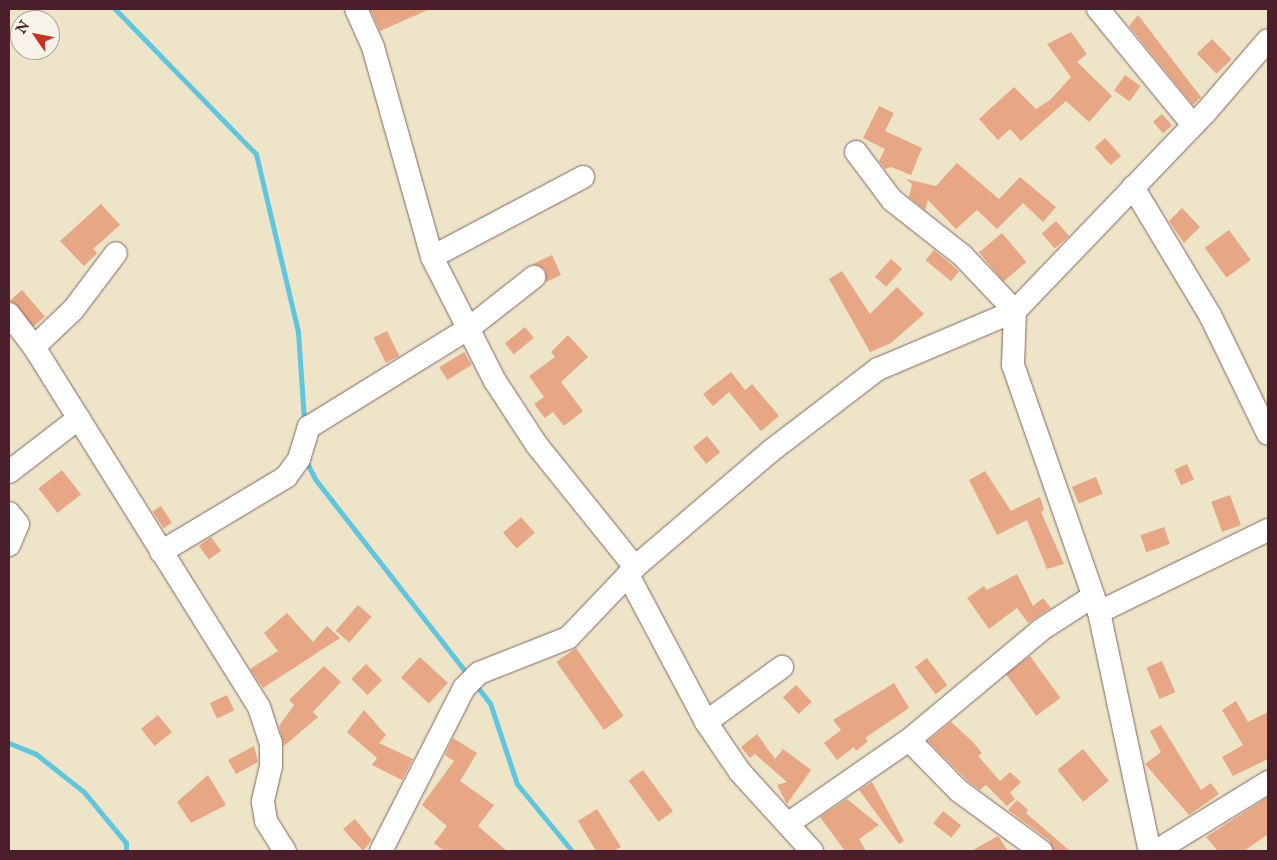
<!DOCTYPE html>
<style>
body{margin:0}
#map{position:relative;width:1277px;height:860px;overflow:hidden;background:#eee5c8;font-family:"IM FELL English",serif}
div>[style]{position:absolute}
.stream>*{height:5px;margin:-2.5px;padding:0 2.5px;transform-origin:2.5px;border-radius:2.5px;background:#60c6de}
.building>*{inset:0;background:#e7a684;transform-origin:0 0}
.roads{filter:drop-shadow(0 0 1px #836462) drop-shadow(0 0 1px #836462)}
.minor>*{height:22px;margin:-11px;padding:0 11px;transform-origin:11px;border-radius:11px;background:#fff}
span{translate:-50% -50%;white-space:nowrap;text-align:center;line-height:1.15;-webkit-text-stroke:5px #f7f3e8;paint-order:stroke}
.frame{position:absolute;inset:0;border:10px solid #4a1f2b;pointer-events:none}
.north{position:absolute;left:10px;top:10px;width:50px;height:50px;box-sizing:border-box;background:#f7f3e8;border:1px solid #b29e9c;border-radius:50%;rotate:303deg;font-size:14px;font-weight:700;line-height:20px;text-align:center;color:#4a1f2b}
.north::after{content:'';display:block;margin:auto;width:18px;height:22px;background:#c8321e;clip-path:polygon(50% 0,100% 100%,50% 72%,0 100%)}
</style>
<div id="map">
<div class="stream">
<div style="left:115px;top:9px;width:202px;rotate:45.8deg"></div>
<div style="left:256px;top:154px;width:183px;rotate:76.7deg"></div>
<div style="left:298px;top:332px;width:88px;rotate:86.1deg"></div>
<div style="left:306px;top:461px;width:20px;rotate:63deg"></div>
<div style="left:315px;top:479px;width:249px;rotate:52deg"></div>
<div style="left:475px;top:684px;width:24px;rotate:52deg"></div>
<div style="left:490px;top:703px;width:85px;rotate:71.6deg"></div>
<div style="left:517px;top:784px;width:87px;rotate:50.6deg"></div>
<div style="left:9px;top:743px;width:29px;rotate:22deg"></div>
<div style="left:36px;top:754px;width:61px;rotate:38.4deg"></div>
<div style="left:84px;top:792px;width:66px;rotate:50.5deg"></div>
<div style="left:126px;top:843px;width:8px;rotate:90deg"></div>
</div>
<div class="building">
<div style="clip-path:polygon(370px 9px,430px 9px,380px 31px)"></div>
<div style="clip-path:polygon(1138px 15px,1201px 97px,1193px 105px,1129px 26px)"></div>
<div style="clip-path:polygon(1071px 32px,1087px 54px,1077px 62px,1112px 96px,1089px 122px,1066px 101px,1021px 141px,1010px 129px,998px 140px,979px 119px,1014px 87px,1036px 109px,1050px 100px,1071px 77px,1047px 44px)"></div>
<div style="left:1212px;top:39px;width:28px;height:21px;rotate:46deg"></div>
<div style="left:1125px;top:75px;width:19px;height:19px;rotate:35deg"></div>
<div style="clip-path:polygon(879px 106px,894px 113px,885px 131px,922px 148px,911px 175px,891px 167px,885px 169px,879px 161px,885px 149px,863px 138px)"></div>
<div style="left:1162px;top:114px;width:15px;height:12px;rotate:48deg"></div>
<div style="left:1105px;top:138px;width:24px;height:14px;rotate:48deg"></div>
<div style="clip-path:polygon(957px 163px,999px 199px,1020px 177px,1056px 207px,1043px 222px,1023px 203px,997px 229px,977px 210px,956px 229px,928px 200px,925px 210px,909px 197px,912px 184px,906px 179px,936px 186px)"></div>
<div style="clip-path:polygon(101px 204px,120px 225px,93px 249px,97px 253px,84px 266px,60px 241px)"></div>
<div style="clip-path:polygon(1182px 208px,1200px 227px,1184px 243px,1169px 221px)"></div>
<div style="left:1056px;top:221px;width:20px;height:19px;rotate:49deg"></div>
<div style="left:1229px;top:230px;width:37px;height:30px;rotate:54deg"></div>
<div style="left:1002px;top:233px;width:38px;height:30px;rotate:50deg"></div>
<div style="left:934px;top:250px;width:33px;height:13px;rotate:40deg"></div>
<div style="clip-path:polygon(552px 255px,561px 275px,546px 282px,545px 269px,533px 264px)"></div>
<div style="left:891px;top:259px;width:15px;height:24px;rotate:42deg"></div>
<div style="clip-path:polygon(842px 271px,870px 314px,897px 287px,924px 314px,891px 343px,870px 352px,829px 279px)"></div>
<div style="left:22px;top:290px;width:35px;height:16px;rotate:49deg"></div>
<div style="left:525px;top:327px;width:14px;height:26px;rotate:51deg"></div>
<div style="left:387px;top:331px;width:28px;height:15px;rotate:64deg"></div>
<div style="clip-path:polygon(568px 335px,588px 357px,561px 382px,583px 411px,564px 426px,553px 412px,545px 418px,534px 404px,544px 397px,529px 376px,555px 357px,551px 352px)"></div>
<div style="left:464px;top:352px;width:15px;height:29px;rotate:58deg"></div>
<div style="clip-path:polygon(731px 372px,745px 390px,752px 384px,779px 416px,761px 431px,729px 392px,713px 406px,703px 394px)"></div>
<div style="left:707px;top:436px;width:21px;height:18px;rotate:51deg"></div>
<div style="left:1187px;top:464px;width:17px;height:14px;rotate:66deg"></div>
<div style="left:62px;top:470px;width:31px;height:30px;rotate:52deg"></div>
<div style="clip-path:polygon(985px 471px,1011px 511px,1040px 497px,1044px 510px,1041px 512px,1064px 564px,1047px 569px,1027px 520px,997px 535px,969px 480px)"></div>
<div style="left:1096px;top:477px;width:18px;height:26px;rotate:68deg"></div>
<div style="left:1230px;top:495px;width:32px;height:20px;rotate:70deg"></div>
<div style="left:161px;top:506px;width:20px;height:10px;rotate:57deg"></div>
<div style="left:521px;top:517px;width:21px;height:24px;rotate:49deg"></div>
<div style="left:1164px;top:527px;width:18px;height:25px;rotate:71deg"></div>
<div style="left:211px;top:537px;width:17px;height:15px;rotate:54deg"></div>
<div style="clip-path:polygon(1017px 574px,1033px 606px,1043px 598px,1051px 608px,1028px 623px,1017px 608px,989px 629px,967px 598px,984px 586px,987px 590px)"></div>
<div style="left:358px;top:605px;width:18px;height:34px;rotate:41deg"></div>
<div style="clip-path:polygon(287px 613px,313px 642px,327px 626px,340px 638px,263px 688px,250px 669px,278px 651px,264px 633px)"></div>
<div style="left:576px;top:648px;width:83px;height:24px;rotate:55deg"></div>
<div style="left:1030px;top:656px;width:52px;height:30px;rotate:54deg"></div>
<div style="left:420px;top:657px;width:38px;height:28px;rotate:43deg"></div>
<div style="left:927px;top:658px;width:34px;height:15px;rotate:53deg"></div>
<div style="left:1162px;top:661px;width:34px;height:17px;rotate:67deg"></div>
<div style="left:366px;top:664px;width:23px;height:21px;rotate:45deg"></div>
<div style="clip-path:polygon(324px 666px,341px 682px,313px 712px,318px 717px,284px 746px,279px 726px,294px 705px,289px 700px)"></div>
<div style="clip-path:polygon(894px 683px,909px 708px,865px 738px,868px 741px,856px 751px,854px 747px,837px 760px,824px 743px,841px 730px,833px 720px)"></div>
<div style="left:796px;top:685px;width:23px;height:18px;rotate:47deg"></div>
<div style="left:227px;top:695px;width:17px;height:19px;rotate:65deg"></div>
<div style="clip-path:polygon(1236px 701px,1248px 722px,1268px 712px,1268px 759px,1233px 776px,1222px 757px,1243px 745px,1222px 710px)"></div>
<div style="clip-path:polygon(364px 710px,386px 735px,379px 743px,413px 759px,402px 780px,372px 765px,377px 758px,347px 732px)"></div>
<div style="left:158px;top:715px;width:22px;height:22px;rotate:51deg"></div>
<div style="clip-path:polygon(951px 722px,973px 742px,982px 753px,978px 756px,1000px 781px,1010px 772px,1021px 782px,1010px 793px,1015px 799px,1007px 806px,986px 785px,980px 790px,968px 781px,928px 741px)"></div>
<div style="clip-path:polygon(1161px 725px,1201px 790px,1211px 783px,1219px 794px,1189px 815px,1145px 764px,1161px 752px,1150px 731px)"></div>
<div style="clip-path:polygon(757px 734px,775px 759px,783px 749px,811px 770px,787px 804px,777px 785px,787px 782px,755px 754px,750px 758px,741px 747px)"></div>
<div style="clip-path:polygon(453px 738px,477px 753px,460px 781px,494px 805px,478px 826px,507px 851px,444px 851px,434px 843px,447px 826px,422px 805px,454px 761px,445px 755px)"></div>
<div style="clip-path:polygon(254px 746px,258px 762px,236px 774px,228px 760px)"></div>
<div style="left:1083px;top:749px;width:41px;height:33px;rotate:51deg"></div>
<div style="left:643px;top:770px;width:51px;height:18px;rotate:54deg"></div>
<div style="clip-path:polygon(208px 775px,226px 805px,191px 823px,177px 802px)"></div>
<div style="clip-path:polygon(872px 782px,904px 841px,899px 844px,859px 790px)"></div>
<div style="clip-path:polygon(1268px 797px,1268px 834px,1244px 851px,1218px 851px,1206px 837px)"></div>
<div style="clip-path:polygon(847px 799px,879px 825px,859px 839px,866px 851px,845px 851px,820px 817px)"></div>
<div style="clip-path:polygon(1017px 800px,1028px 810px,1026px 813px,1070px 851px,1054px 851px,1049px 840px,1008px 810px)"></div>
<div style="clip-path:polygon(597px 809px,621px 847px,614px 851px,596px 851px,578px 821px)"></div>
<div style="left:943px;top:811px;width:23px;height:16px;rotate:38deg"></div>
<div style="clip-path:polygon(355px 819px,372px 840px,363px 851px,343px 829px)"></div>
<div style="clip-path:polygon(998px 836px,1008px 851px,971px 851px)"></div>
</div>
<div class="roads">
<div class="minor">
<div style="left:356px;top:9px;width:42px;rotate:65.9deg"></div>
<div style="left:373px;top:47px;width:218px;rotate:74.3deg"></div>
<div style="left:432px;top:257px;width:139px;rotate:63.1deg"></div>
<div style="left:495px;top:381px;width:75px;rotate:56.9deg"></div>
<div style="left:536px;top:444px;width:158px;rotate:51.2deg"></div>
<div style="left:635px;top:567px;width:11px;rotate:131deg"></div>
<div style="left:628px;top:575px;width:166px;rotate:62deg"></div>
<div style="left:706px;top:722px;width:60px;rotate:55.8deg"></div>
<div style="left:740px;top:772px;width:107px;rotate:47.7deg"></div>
<div style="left:1098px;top:9px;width:150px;rotate:50.7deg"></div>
<div style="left:856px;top:152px;width:60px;rotate:53.1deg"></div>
<div style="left:892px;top:200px;width:89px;rotate:38.2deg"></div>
<div style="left:962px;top:255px;width:77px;rotate:46.6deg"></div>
<div style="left:1015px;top:311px;width:54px;rotate:92.1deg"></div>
<div style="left:1013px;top:365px;width:262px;rotate:70.8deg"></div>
<div style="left:1099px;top:612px;width:244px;rotate:78deg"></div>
<div style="left:1133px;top:187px;width:149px;rotate:59deg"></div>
<div style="left:1210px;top:315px;width:132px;rotate:64deg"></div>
<div style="left:432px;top:257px;width:171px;rotate:-27.9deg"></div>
<div style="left:9px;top:314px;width:41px;rotate:52.9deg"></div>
<div style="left:34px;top:347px;width:425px;rotate:58deg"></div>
<div style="left:259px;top:707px;width:38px;rotate:72deg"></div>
<div style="left:271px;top:743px;width:23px;rotate:90deg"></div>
<div style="left:271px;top:766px;width:37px;rotate:103deg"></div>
<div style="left:263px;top:802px;width:19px;rotate:81deg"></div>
<div style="left:266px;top:821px;width:36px;rotate:58deg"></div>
<div style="left:34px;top:347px;width:54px;rotate:-43.5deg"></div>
<div style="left:73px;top:310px;width:71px;rotate:-53deg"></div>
<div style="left:9px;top:472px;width:88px;rotate:-37.6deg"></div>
<div style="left:9px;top:513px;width:14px;rotate:51deg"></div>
<div style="left:18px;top:524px;width:23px;rotate:113deg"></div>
<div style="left:161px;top:552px;width:146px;rotate:-31deg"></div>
<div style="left:286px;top:477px;width:22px;rotate:-54deg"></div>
<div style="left:299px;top:459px;width:34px;rotate:-73deg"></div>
<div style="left:309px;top:427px;width:188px;rotate:-31.7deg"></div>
<div style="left:469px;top:328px;width:83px;rotate:-38.1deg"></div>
<div style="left:635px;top:567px;width:180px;rotate:-40.5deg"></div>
<div style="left:772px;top:450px;width:133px;rotate:-37.4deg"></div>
<div style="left:878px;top:369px;width:149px;rotate:-22.9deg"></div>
<div style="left:1015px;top:311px;width:274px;rotate:-46.2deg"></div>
<div style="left:1205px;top:113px;width:96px;rotate:-49.2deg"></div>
<div style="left:1099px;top:612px;width:188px;rotate:-25.9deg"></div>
<div style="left:706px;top:722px;width:94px;rotate:-35.9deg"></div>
<div style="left:909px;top:740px;width:71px;rotate:45.6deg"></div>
<div style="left:959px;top:791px;width:102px;rotate:36.2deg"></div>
<div style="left:789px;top:823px;width:146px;rotate:-34.7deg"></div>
<div style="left:909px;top:740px;width:173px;rotate:-39.8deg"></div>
<div style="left:1042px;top:629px;width:59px;rotate:-32.6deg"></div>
<div style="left:381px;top:851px;width:183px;rotate:-63deg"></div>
<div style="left:464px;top:688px;width:21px;rotate:-45deg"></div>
<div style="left:479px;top:673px;width:96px;rotate:-21.5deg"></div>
<div style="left:568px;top:638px;width:87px;rotate:-46.4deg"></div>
<div style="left:1156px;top:851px;width:132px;rotate:-31.6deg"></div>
</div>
</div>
<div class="frame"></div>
<div class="north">N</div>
</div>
